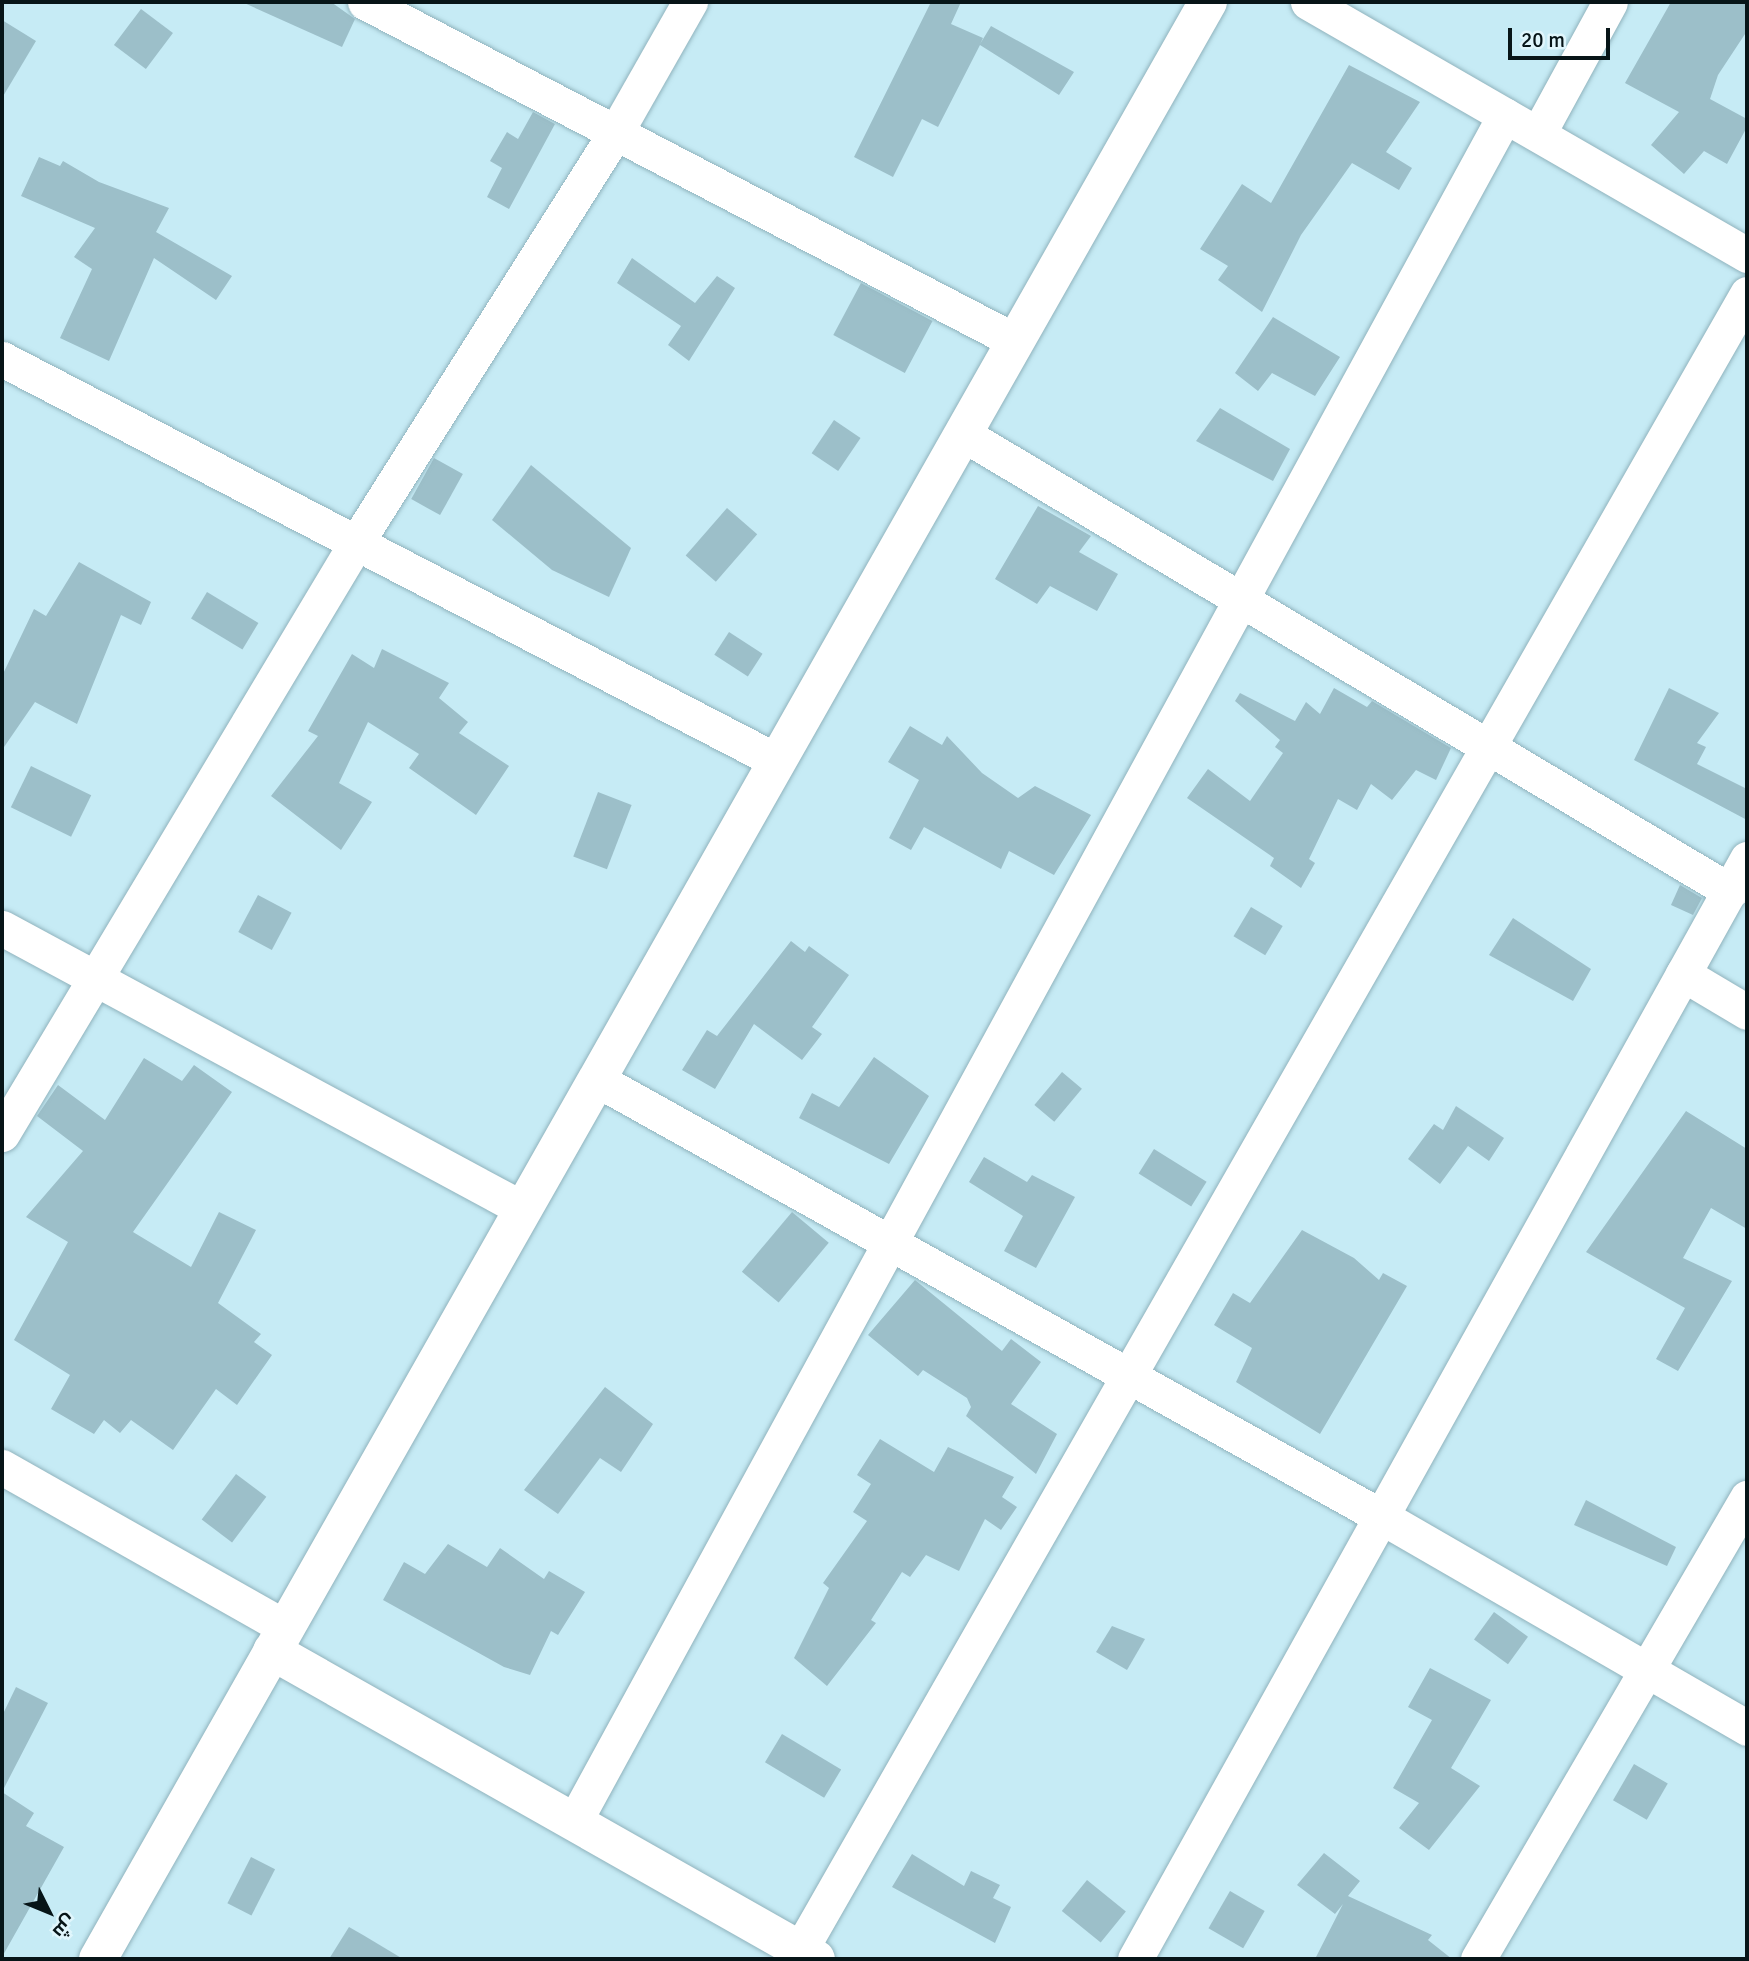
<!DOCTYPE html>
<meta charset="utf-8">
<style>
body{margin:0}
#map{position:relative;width:1749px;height:1961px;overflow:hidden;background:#c6ebf5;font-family:Signika,Cairo,sans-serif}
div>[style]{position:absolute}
.building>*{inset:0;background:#9cbfc9;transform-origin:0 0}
.roads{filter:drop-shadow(0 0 2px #90b3bd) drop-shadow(0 0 2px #90b3bd)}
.street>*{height:35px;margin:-17.5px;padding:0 17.5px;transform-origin:17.5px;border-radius:17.5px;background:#fff}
.secondary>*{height:38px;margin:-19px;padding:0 19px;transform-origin:19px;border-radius:19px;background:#fff}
span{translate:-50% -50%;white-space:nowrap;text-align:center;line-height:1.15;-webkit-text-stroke:5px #e0f6fc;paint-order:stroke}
.frame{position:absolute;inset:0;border:4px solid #071518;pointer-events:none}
.north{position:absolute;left:14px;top:1877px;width:70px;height:70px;-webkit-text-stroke:5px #e0f6fc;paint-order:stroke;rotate:133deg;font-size:19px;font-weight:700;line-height:28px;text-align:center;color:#071518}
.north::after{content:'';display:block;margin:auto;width:24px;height:32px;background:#071518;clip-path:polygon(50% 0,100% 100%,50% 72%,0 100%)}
.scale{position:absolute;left:1508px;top:28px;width:102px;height:32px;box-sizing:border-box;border:4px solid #071518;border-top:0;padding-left:9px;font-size:21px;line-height:24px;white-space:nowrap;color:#071518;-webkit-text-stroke:5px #e0f6fc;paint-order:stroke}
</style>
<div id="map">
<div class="building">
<div style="clip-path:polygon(242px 2px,331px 2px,355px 19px,342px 47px)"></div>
<div style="clip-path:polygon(931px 2px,961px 2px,951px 24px,983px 38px,980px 44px,991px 26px,1074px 72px,1059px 95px,980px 45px,938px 127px,922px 119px,893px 177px,854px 157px)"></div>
<div style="clip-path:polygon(1671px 2px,1747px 2px,1747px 31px,1718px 75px,1710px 99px,1747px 119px,1747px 127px,1727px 164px,1704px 151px,1684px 174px,1651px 145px,1679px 112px,1625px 83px)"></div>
<div style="left:141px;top:9px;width:40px;height:45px;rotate:37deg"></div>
<div style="clip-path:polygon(2px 20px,36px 41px,2px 98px)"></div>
<div style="clip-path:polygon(1349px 65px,1420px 102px,1386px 152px,1412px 168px,1399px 190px,1352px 163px,1301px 235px,1262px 312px,1218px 280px,1228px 266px,1200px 249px,1242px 184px,1271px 203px)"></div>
<div style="clip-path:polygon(533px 112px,555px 124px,509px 209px,487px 197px,502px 168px,490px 161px,507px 132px,518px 139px)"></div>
<div style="clip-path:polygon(39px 157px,60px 166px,63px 161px,99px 182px,169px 208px,156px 232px,232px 276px,216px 300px,154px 258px,109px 361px,60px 338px,92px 269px,74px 257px,95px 228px,21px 196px)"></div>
<div style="clip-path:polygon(632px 258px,695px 303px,717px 276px,735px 288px,689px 361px,668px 345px,681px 326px,617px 283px)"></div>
<div style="left:861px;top:283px;width:81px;height:59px;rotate:28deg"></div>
<div style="clip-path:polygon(1273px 317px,1340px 357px,1315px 396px,1272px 373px,1258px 391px,1235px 373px)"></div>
<div style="clip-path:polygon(1220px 408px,1290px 449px,1273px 481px,1196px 441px)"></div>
<div style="left:834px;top:420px;width:32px;height:40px;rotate:34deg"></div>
<div style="left:434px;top:458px;width:33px;height:47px;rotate:29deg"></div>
<div style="clip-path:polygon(531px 465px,631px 548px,609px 597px,552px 570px,492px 520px)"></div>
<div style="clip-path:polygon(1038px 506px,1091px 536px,1079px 552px,1118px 574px,1097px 611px,1050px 586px,1037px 604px,995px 579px)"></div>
<div style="left:727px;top:508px;width:40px;height:63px;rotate:41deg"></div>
<div style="clip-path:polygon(79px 562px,151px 602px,141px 625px,121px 615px,77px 724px,35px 702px,2px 750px,2px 676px,34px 609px,46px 616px)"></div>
<div style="left:207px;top:592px;width:60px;height:31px;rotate:31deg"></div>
<div style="left:729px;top:632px;width:40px;height:27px;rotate:33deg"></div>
<div style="clip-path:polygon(382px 649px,449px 683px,439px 698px,468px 722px,459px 733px,509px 766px,476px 815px,409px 768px,419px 754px,368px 722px,339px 783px,372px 802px,341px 850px,271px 796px,318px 736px,308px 731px,352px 654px,374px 668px)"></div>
<div style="clip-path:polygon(1334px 688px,1367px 707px,1372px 701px,1451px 748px,1436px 780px,1416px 770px,1392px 800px,1371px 784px,1357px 810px,1338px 799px,1309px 859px,1315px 863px,1301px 888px,1270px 866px,1274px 858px,1187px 798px,1208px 769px,1250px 801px,1283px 753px,1275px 747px,1280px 740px,1235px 701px,1240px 693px,1295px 721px,1306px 702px,1320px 714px)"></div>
<div style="clip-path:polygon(1669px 688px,1719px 713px,1697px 743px,1706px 747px,1697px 764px,1747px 789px,1747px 820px,1634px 760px)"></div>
<div style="clip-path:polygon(910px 726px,942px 745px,947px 736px,982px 773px,1018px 798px,1035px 786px,1091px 815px,1054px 875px,1009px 851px,1001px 869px,924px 827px,911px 850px,889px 838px,919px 780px,888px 762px)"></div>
<div style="left:31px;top:766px;width:67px;height:46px;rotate:26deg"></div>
<div style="left:598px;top:792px;width:36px;height:69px;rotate:21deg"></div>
<div style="clip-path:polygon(1680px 885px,1702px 898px,1693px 915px,1671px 905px)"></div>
<div style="left:258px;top:895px;width:38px;height:42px;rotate:28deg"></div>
<div style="left:1251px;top:907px;width:37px;height:34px;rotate:31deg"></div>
<div style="clip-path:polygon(1513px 918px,1591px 969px,1573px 1001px,1489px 955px)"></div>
<div style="clip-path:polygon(791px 941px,805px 952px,809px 946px,849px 975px,812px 1027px,822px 1034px,802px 1060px,754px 1024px,715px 1089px,682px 1070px,707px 1030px,717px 1036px)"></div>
<div style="clip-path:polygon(874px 1057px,929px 1096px,889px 1164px,799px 1118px,812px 1093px,839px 1107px)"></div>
<div style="clip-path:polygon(144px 1058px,182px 1081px,194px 1065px,232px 1092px,133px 1232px,191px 1267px,219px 1212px,256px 1230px,218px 1303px,261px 1334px,254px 1342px,272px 1355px,237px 1405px,216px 1389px,173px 1450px,131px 1420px,120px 1433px,104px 1420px,94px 1434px,51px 1409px,70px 1375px,14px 1340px,68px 1242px,26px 1217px,83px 1151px,37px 1116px,58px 1085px,105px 1120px)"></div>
<div style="left:1062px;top:1072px;width:26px;height:43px;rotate:40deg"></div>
<div style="clip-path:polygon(1456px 1106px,1504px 1138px,1489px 1161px,1468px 1146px,1440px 1184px,1408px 1159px,1434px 1124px,1443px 1130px)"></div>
<div style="clip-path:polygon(1686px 1111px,1747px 1149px,1747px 1229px,1711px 1208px,1683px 1258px,1732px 1281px,1678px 1371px,1656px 1359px,1685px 1308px,1586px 1252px)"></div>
<div style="left:1154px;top:1149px;width:62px;height:29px;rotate:32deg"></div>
<div style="clip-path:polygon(984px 1157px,1027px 1182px,1032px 1175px,1075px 1197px,1036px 1268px,1004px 1251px,1023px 1216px,969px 1182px)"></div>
<div style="left:792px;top:1212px;width:48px;height:78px;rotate:40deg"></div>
<div style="clip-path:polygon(1302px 1230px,1354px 1258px,1379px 1280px,1383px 1273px,1407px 1286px,1320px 1434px,1236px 1382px,1252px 1348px,1214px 1325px,1233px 1293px,1250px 1303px)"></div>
<div style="clip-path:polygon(915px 1280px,1002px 1351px,1011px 1339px,1041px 1362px,1011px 1404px,1057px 1434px,1036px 1474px,966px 1416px,971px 1407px,967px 1398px,923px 1370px,918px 1376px,868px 1335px)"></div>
<div style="clip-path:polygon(605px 1387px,653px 1424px,621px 1472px,600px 1458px,558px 1514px,524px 1490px)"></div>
<div style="clip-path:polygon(880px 1439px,934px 1472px,948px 1447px,1014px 1477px,1002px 1497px,1017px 1507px,1001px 1530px,985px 1519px,959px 1571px,926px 1555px,910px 1577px,902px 1572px,871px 1620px,876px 1623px,827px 1686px,794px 1658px,829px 1588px,823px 1583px,867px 1521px,853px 1512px,871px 1484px,857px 1475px)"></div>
<div style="left:236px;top:1474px;width:38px;height:57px;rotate:37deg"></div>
<div style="clip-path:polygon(1586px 1500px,1676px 1547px,1667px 1566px,1574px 1525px)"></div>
<div style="clip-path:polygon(448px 1544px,487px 1567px,500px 1548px,544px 1579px,549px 1571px,585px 1592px,558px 1635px,551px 1631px,530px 1675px,504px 1667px,383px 1600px,404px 1562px,425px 1574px)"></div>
<div style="left:1494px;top:1612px;width:42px;height:34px;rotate:36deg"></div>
<div style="clip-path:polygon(1112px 1626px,1145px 1639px,1127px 1670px,1096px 1652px)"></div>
<div style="clip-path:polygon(1430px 1668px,1491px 1700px,1451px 1768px,1480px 1786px,1429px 1850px,1399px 1828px,1419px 1803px,1393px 1788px,1432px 1720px,1408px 1707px)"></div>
<div style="clip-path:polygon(16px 1687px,48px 1703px,2px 1792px,34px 1813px,26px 1826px,64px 1847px,2px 1957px,2px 1716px)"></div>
<div style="left:782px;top:1734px;width:69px;height:33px;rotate:31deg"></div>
<div style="left:1634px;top:1764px;width:39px;height:42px;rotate:30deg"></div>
<div style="clip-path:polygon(1324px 1853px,1360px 1881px,1348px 1896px,1432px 1935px,1428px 1940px,1452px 1959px,1315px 1959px,1343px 1904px,1335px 1914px,1297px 1885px)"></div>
<div style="clip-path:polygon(912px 1854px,964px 1886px,971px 1871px,1000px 1885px,993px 1898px,1011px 1907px,995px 1943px,892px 1887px)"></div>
<div style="left:251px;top:1857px;width:27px;height:52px;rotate:27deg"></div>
<div style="left:1087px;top:1880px;width:50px;height:40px;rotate:39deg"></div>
<div style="left:1230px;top:1891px;width:40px;height:43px;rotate:30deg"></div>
<div style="clip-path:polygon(349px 1927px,363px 1935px,403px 1959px,329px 1959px)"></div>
</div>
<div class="roads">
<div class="street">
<div style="left:365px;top:2px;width:733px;rotate:27.54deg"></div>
<div style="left:1308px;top:2px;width:507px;rotate:29.96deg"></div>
<div style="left:1538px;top:134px;width:150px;rotate:-61.4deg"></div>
<div style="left:2px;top:359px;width:873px;rotate:27.42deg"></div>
<div style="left:963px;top:434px;width:893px;rotate:30.79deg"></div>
<div style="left:2px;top:928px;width:592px;rotate:28.34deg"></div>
<div style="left:1683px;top:974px;width:74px;rotate:30.7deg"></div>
<div style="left:596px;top:1079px;width:900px;rotate:29.13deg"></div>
<div style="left:1382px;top:1517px;width:422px;rotate:30deg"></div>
<div style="left:2px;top:1134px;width:689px;rotate:-59.08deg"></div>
<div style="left:356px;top:543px;width:486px;rotate:-57.7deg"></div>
<div style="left:616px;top:132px;width:150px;rotate:-60.4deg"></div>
<div style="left:2px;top:1467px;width:325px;rotate:29.5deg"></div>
<div style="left:574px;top:1822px;width:1944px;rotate:-61.39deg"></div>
<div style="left:795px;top:1959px;width:1918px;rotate:-60.24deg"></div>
<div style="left:1135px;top:1959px;width:1259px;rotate:-60.91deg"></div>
<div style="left:1478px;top:1959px;width:534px;rotate:-59.74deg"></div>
</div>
<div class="secondary">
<div style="left:272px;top:1651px;width:625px;rotate:29.52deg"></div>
<div style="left:98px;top:1959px;width:2250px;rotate:-60.44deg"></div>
</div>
</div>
<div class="frame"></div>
<div class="north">ش</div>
<div class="scale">20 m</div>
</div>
